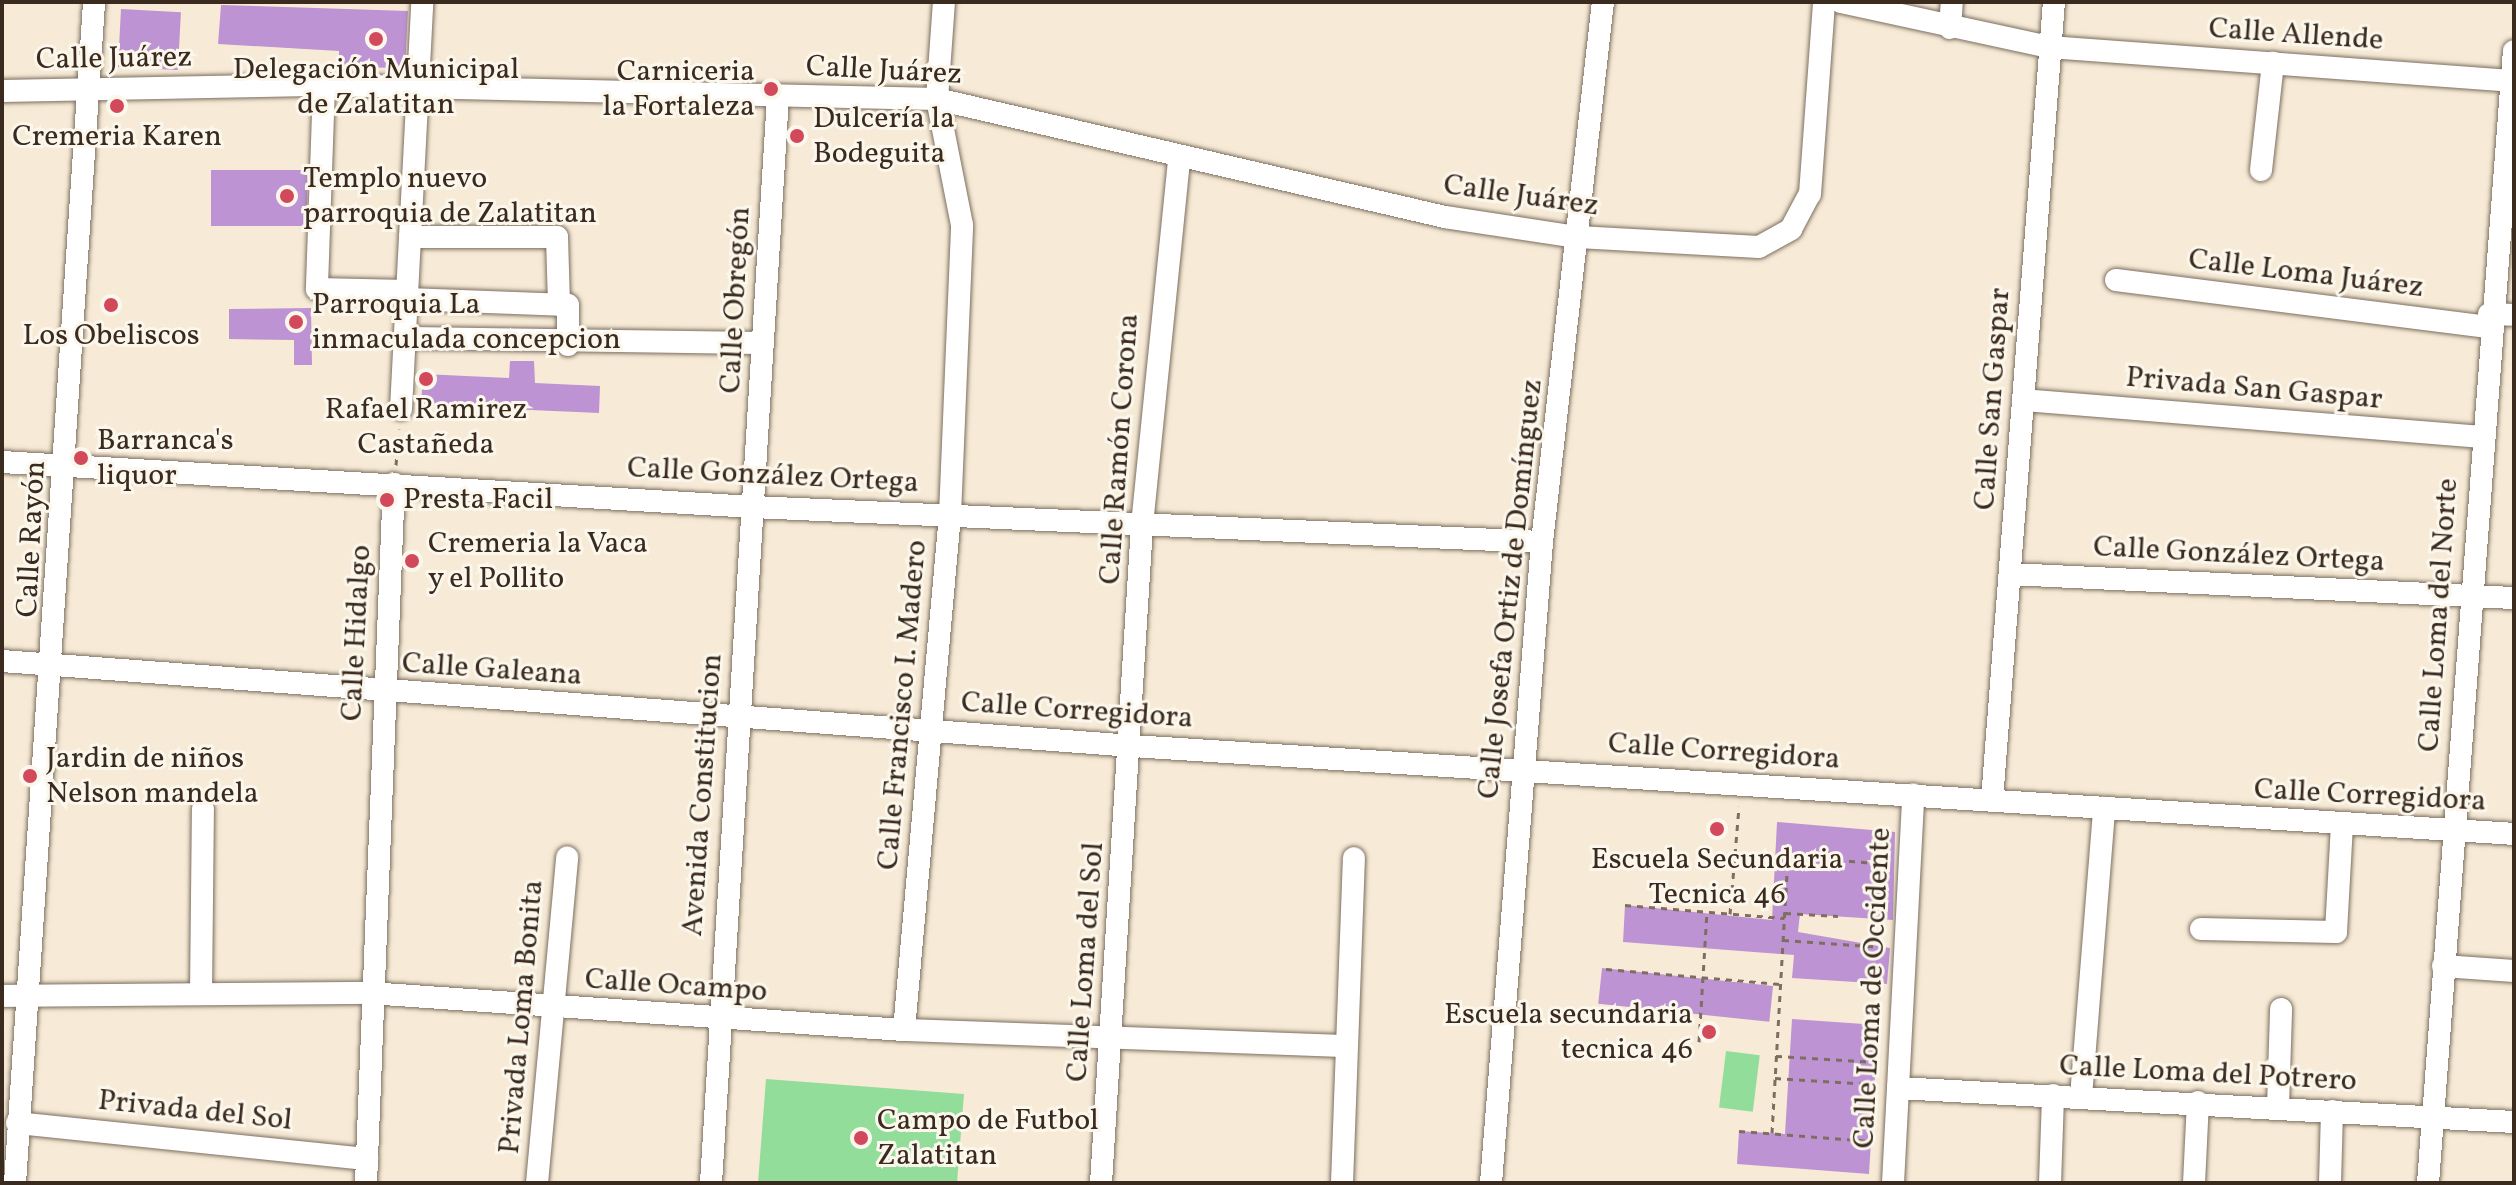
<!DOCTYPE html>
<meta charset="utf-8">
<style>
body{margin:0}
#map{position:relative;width:2516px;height:1185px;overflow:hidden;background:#f7ebd7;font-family:Vollkorn,serif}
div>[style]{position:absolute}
.green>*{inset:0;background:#92dd99;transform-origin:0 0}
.building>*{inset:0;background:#bd93d3;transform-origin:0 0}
.path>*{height:3px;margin-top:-1.5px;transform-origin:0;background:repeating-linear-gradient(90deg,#7d6e5f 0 6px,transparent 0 12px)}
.roads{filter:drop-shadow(0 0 2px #7d6e5f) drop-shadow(0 0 2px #7d6e5f)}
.minor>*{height:22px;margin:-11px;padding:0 11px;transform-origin:11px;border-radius:11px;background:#fff}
.dots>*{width:22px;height:22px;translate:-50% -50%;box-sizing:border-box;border:4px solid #fbf7ec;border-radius:50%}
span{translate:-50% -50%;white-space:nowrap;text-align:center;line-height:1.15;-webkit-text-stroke:6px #fbf7ec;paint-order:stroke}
.street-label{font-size:30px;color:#3b2a1e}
.poi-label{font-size:30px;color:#3b2a1e}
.right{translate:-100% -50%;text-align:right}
.left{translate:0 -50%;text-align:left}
.frame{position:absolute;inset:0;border:4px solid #3b2a1e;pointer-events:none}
</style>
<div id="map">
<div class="green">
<div style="left:1726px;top:1051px;width:34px;height:57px;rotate:7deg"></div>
<div style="clip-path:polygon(766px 1079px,964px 1094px,957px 1183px,758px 1183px)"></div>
</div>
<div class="building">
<div style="clip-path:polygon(221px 5px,408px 11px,405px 68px,339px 67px,339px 51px,218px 44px)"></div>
<div style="left:121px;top:9px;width:60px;height:58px;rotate:3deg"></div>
<div style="left:211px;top:170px;width:96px;height:56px"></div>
<div style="clip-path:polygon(311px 308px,312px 365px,294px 365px,294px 340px,229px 339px,229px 309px)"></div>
<div style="clip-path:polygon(510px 361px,534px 361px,535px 383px,600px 386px,599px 413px,421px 405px,423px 374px,509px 378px)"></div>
<div style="clip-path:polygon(1777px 822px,1895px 832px,1893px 920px,1800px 914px,1798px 932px,1890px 948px,1887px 984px,1792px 978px,1794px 955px,1623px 942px,1625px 905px,1772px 920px)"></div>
<div style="left:1602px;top:968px;width:172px;height:36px;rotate:6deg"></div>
<div style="clip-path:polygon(1792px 1019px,1878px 1025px,1869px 1174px,1737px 1164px,1739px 1131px,1785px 1134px)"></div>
</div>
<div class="path">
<div style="left:396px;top:465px;width:36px;rotate:-85deg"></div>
<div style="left:1777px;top:855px;width:111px;rotate:4.6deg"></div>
<div style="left:1625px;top:905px;width:160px;rotate:4.7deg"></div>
<div style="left:1785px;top:913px;width:53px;rotate:3.2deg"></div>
<div style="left:1730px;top:914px;width:108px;rotate:-85.2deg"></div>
<div style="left:1783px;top:940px;width:100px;rotate:4deg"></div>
<div style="left:1606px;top:969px;width:176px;rotate:4.9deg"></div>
<div style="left:1699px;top:1042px;width:130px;rotate:-86.5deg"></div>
<div style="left:1776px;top:1056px;width:100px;rotate:3.4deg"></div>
<div style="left:1775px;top:1078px;width:96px;rotate:3.6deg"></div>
<div style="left:1739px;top:1131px;width:132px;rotate:4.3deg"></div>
<div style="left:1772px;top:1133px;width:277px;rotate:-86.7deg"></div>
</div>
<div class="roads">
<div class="minor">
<div style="left:1841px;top:2px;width:214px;rotate:12.2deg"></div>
<div style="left:2050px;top:47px;width:465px;rotate:4.2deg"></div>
<div style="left:1950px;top:28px;width:26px;rotate:-86deg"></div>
<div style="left:324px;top:85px;width:204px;rotate:92deg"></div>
<div style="left:317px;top:289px;width:90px;rotate:1.3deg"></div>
<div style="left:2px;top:91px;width:322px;rotate:-1.1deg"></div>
<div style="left:324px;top:85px;width:613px;rotate:1.31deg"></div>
<div style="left:937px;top:99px;width:522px;rotate:13.08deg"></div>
<div style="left:1445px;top:217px;width:134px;rotate:8.6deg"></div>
<div style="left:1578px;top:237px;width:181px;rotate:3.2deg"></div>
<div style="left:1759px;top:247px;width:37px;rotate:-29deg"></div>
<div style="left:1791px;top:229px;width:40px;rotate:-62deg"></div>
<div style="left:1810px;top:194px;width:193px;rotate:-85.8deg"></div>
<div style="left:2261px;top:170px;width:108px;rotate:-83.6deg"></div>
<div style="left:410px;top:237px;width:147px"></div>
<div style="left:557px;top:237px;width:68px;rotate:88.3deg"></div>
<div style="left:2116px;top:280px;width:375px;rotate:7.2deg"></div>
<div style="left:407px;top:299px;width:161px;rotate:2.1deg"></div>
<div style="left:568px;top:305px;width:40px;rotate:90deg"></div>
<div style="left:2489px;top:314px;width:25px;rotate:2deg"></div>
<div style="left:404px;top:338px;width:359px;rotate:0.8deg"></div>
<div style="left:2023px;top:400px;width:459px;rotate:4.6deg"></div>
<div style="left:401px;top:409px;width:408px;rotate:-87deg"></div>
<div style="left:2px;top:462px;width:752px;rotate:3.43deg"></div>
<div style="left:753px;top:507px;width:790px;rotate:2.54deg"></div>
<div style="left:2010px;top:574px;width:505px;rotate:2.73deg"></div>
<div style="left:2px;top:661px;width:1133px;rotate:4.3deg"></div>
<div style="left:1132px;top:746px;width:1385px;rotate:3.64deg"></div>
<div style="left:1992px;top:800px;width:800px;rotate:-85.56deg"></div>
<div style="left:2201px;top:929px;width:135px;rotate:1.3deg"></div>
<div style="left:2336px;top:932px;width:106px;rotate:-86.8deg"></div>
<div style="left:2443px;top:966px;width:71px;rotate:4deg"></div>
<div style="left:201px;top:993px;width:184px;rotate:-89.4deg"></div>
<div style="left:2px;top:996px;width:367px;rotate:-0.5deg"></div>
<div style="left:369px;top:993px;width:536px;rotate:3.96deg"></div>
<div style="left:904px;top:1030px;width:442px;rotate:2.1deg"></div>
<div style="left:904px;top:1030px;width:517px;rotate:-84.9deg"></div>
<div style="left:950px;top:515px;width:290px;rotate:-87.6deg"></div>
<div style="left:962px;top:225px;width:128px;rotate:-101.2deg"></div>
<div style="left:937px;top:99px;width:97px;rotate:-85.9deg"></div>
<div style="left:1898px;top:1088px;width:617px;rotate:3.16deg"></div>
<div style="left:2081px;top:1097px;width:290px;rotate:-85.4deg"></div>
<div style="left:2278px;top:1107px;width:98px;rotate:-88.2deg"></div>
<div style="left:17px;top:1123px;width:352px;rotate:5.9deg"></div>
<div style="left:15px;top:1183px;width:1184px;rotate:-86.17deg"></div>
<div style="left:366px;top:1183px;width:700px;rotate:-87.71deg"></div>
<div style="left:537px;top:1183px;width:327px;rotate:-84.7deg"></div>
<div style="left:711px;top:1183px;width:1088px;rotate:-86.47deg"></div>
<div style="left:1101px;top:1183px;width:659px;rotate:-86.43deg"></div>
<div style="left:1142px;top:525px;width:369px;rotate:-84.2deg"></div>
<div style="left:1342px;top:1183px;width:325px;rotate:-87.9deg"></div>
<div style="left:1491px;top:1183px;width:643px;rotate:-85.45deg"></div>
<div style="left:1542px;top:542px;width:543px;rotate:-83.56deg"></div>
<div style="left:1893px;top:1183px;width:389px;rotate:-87deg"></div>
<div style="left:2050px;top:1183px;width:88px;rotate:-88deg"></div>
<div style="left:2194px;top:1183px;width:81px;rotate:-87.2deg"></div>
<div style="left:2330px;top:1183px;width:72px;rotate:-88.4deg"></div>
<div style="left:2428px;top:1183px;width:1135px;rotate:-85.66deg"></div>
</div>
</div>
<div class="dots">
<div style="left:376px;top:39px;background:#d1495b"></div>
<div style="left:771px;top:89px;background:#d1495b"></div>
<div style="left:117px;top:106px;background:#d1495b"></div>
<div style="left:797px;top:136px;background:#d1495b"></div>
<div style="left:287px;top:196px;background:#d1495b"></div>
<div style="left:111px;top:305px;background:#d1495b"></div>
<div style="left:296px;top:322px;background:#d1495b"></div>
<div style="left:426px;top:379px;background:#d1495b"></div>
<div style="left:81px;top:458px;background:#d1495b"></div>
<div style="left:387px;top:500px;background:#d1495b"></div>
<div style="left:412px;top:561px;background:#d1495b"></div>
<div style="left:30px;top:776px;background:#d1495b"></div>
<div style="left:1717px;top:829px;background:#d1495b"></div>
<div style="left:1709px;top:1032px;background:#d1495b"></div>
<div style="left:861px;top:1138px;background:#d1495b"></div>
</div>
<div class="street-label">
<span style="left:2296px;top:35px;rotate:4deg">Calle Allende</span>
<span style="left:114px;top:59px;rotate:-1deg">Calle Juárez</span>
<span style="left:884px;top:71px;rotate:3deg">Calle Juárez</span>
<span style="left:1521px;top:196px;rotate:8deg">Calle Juárez</span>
<span style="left:2306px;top:274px;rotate:7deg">Calle Loma Juárez</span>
<span style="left:736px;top:300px;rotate:-87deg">Calle Obregón</span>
<span style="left:2254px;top:389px;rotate:5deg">Privada San Gaspar</span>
<span style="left:1993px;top:399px;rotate:-86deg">Calle San Gaspar</span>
<span style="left:1120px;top:449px;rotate:-86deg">Calle Ramón Corona</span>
<span style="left:773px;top:476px;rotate:3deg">Calle González Ortega</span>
<span style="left:32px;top:539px;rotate:-87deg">Calle Rayón</span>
<span style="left:2239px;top:555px;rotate:3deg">Calle González Ortega</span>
<span style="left:1511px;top:589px;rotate:-84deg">Calle Josefa Ortiz de Domínguez</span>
<span style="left:2439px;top:615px;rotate:-86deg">Calle Loma del Norte</span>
<span style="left:357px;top:633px;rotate:-87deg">Calle Hidalgo</span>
<span style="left:492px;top:670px;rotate:4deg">Calle Galeana</span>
<span style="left:903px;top:705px;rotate:-85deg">Calle Francisco I. Madero</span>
<span style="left:1077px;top:711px;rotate:4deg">Calle Corregidora</span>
<span style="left:1724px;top:752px;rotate:4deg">Calle Corregidora</span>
<span style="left:703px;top:795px;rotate:-86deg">Avenida Constitucion</span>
<span style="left:2370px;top:796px;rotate:3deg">Calle Corregidora</span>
<span style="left:1086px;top:962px;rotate:-86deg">Calle Loma del Sol</span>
<span style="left:676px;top:986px;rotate:4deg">Calle Ocampo</span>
<span style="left:1873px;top:988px;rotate:-87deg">Calle Loma de Occidente</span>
<span style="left:522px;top:1017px;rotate:-85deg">Privada Loma Bonita</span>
<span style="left:2208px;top:1074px;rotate:3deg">Calle Loma del Potrero</span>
<span style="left:195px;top:1111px;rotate:6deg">Privada del Sol</span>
</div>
<div class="poi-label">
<span style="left:376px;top:87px">Delegación Municipal<br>de Zalatitan</span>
<span class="right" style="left:755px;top:89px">Carniceria<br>la Fortaleza</span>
<span class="left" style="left:813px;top:136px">Dulcería la<br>Bodeguita</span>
<span style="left:117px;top:137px">Cremeria Karen</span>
<span class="left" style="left:303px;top:196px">Templo nuevo<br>parroquia de Zalatitan</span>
<span class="left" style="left:312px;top:322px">Parroquia La<br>inmaculada concepcion</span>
<span style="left:111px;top:336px">Los Obeliscos</span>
<span style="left:426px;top:427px">Rafael Ramirez<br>Castañeda</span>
<span class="left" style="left:97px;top:458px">Barranca's<br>liquor</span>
<span class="left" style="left:403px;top:500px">Presta Facil</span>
<span class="left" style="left:428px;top:561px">Cremeria la Vaca<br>y el Pollito</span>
<span class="left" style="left:46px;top:776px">Jardin de niños<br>Nelson mandela</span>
<span style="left:1717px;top:877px">Escuela Secundaria<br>Tecnica 46</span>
<span class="right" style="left:1693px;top:1032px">Escuela secundaria<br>tecnica 46</span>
<span class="left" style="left:877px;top:1138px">Campo de Futbol<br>Zalatitan</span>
</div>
<div class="frame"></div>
</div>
